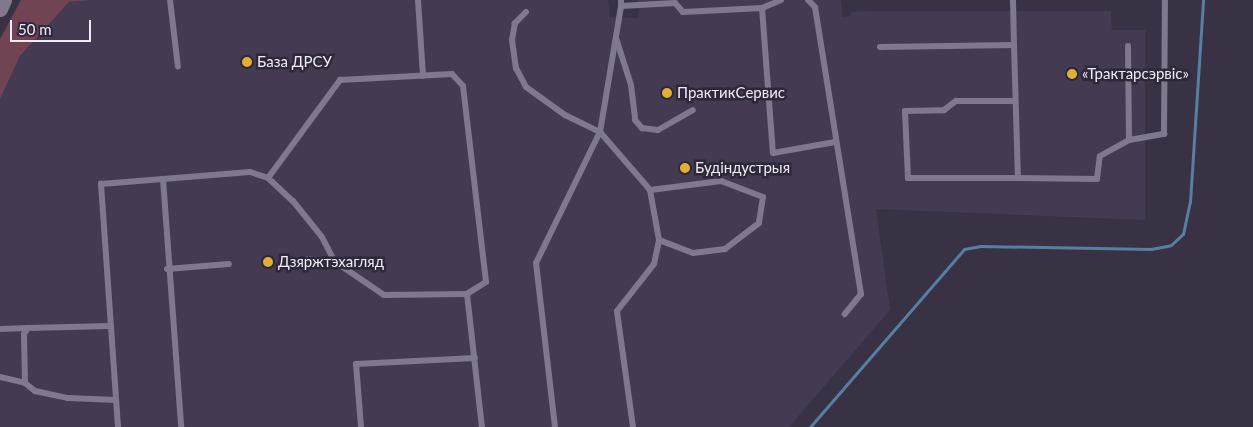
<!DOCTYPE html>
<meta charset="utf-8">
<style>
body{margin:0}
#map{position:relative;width:1253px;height:427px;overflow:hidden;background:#393245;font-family:Lato,sans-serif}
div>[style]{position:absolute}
.built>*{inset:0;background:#443a52}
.green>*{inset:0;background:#704452}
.stream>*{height:3px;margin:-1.5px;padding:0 1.5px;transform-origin:1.5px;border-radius:1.5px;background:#577fa2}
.service>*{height:6px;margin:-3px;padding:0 3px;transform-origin:3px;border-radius:3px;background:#80788d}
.tertiary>*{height:15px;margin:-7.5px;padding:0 7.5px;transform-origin:7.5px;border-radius:7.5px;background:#80788d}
.dots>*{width:14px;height:14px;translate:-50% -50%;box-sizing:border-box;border:2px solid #2f283a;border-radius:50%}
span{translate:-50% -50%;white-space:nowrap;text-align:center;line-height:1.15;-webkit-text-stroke:5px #2f283a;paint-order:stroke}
.poi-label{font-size:15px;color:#efebf7}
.left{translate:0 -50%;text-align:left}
.scale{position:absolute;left:10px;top:20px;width:81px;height:22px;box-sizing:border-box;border:2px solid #efebf7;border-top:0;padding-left:6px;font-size:15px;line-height:18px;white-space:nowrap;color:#efebf7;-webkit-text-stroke:4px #2f283a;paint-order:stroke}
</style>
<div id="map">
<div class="built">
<div style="clip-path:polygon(90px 0,608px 0,610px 17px,639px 18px,637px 0,841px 0,843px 17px,851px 16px,851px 12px,878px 11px,1111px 11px,1112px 30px,1145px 30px,1145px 220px,876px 209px,890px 310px,789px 427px,0 427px,0 99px,20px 56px,69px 2px)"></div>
</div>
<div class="green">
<div style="clip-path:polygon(21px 0,90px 0,69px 2px,20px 56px,0 99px,0 39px)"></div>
</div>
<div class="stream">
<div style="left:810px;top:427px;width:235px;rotate:-49.1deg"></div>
<div style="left:964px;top:249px;width:17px;rotate:-10deg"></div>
<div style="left:981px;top:246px;width:170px;rotate:1deg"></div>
<div style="left:1151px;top:249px;width:20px;rotate:-11deg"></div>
<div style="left:1171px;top:245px;width:16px;rotate:-43deg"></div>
<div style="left:1183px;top:234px;width:33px;rotate:-78deg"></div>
<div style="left:1190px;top:202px;width:202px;rotate:-86.3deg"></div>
</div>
<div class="service">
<div style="left:170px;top:0;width:67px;rotate:83.2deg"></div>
<div style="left:418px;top:0;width:76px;rotate:86.2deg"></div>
<div style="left:621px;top:0;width:6px;rotate:90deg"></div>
<div style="left:621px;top:6px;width:54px;rotate:-3.2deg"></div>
<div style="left:675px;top:3px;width:12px;rotate:48deg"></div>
<div style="left:683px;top:12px;width:79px;rotate:-2.9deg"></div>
<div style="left:781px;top:0;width:21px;rotate:157deg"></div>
<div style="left:762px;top:8px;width:145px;rotate:85.7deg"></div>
<div style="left:773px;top:153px;width:63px;rotate:-10.1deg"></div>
<div style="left:808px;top:0;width:10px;rotate:45deg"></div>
<div style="left:815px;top:7px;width:291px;rotate:80.9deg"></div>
<div style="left:861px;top:294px;width:26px;rotate:129deg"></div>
<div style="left:526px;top:12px;width:16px;rotate:135deg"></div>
<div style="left:515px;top:23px;width:17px;rotate:100deg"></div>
<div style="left:512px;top:40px;width:28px;rotate:82deg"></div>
<div style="left:516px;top:68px;width:21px;rotate:62deg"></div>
<div style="left:526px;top:87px;width:48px;rotate:35.7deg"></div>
<div style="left:565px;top:115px;width:39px;rotate:26deg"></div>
<div style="left:600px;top:132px;width:77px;rotate:49.2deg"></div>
<div style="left:650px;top:190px;width:72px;rotate:-7.2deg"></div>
<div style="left:721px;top:181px;width:45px;rotate:20.9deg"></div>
<div style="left:763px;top:197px;width:26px;rotate:99deg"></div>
<div style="left:759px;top:223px;width:43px;rotate:142.6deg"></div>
<div style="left:725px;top:249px;width:32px;rotate:173deg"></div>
<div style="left:693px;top:253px;width:36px;rotate:-159deg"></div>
<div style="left:659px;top:240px;width:51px;rotate:-100.2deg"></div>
<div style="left:616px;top:38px;width:49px;rotate:72.3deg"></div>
<div style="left:631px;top:85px;width:35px;rotate:83deg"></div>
<div style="left:635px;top:120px;width:11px;rotate:49deg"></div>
<div style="left:642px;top:128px;width:16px;rotate:7deg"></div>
<div style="left:658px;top:130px;width:40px;rotate:-29.7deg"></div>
<div style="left:1014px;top:45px;width:133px;rotate:88.3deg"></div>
<div style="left:1018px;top:178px;width:110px;rotate:180deg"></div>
<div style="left:908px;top:178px;width:67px;rotate:-92.6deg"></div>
<div style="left:905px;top:111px;width:39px;rotate:-1deg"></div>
<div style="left:944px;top:110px;width:15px;rotate:-37deg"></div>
<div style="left:956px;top:101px;width:59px"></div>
<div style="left:880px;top:47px;width:134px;rotate:-0.9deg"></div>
<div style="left:1014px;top:45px;width:45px;rotate:-91.3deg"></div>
<div style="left:1129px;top:140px;width:36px;rotate:-10deg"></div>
<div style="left:1164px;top:134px;width:134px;rotate:-89.6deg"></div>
<div style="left:268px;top:178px;width:34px;rotate:43deg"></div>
<div style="left:293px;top:201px;width:46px;rotate:51.1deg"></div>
<div style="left:322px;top:237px;width:27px;rotate:63deg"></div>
<div style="left:1018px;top:178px;width:79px;rotate:0.7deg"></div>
<div style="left:1097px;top:179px;width:23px;rotate:-83deg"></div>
<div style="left:1100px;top:156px;width:33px;rotate:-29deg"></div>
<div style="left:1129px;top:140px;width:94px;rotate:-90.6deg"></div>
<div style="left:163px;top:179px;width:87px;rotate:-4.6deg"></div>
<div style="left:250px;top:172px;width:19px;rotate:18deg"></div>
<div style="left:268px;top:178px;width:122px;rotate:-53.7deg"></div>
<div style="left:340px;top:80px;width:112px;rotate:-3.1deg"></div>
<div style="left:452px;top:74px;width:16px;rotate:47deg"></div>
<div style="left:463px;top:86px;width:197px;rotate:83.3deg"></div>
<div style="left:486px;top:282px;width:22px;rotate:148deg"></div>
<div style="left:307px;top:259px;width:27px;rotate:4deg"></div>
<div style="left:334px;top:261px;width:60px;rotate:34.2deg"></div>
<div style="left:384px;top:295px;width:83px;rotate:-0.7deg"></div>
<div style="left:467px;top:294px;width:134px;rotate:83.6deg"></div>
<div style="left:167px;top:269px;width:62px;rotate:-4.6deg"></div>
<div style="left:110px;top:326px;width:82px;rotate:178.6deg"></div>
<div style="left:28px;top:328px;width:7px;rotate:124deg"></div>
<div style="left:24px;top:334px;width:49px;rotate:88.8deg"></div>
<div style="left:25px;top:383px;width:13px;rotate:39deg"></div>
<div style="left:35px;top:391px;width:34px;rotate:12deg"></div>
<div style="left:68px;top:398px;width:48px;rotate:2.4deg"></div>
<div style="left:0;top:329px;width:28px;rotate:-2deg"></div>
<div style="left:0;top:377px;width:26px;rotate:13deg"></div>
<div style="left:118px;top:427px;width:244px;rotate:-94deg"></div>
<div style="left:101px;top:184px;width:62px;rotate:-4.6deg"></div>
<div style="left:163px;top:179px;width:249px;rotate:85.8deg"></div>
<div style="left:361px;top:427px;width:63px;rotate:-94.5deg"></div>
<div style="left:356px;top:364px;width:119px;rotate:-2.9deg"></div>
<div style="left:555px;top:427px;width:165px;rotate:-96.6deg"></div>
<div style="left:536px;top:263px;width:146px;rotate:-64deg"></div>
<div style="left:600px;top:132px;width:128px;rotate:-80.5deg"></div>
<div style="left:633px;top:427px;width:117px;rotate:-97.9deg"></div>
<div style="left:617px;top:311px;width:60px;rotate:-51.8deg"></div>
<div style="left:654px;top:264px;width:25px;rotate:-78deg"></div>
</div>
<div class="tertiary">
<div style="left:0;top:9px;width:10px;rotate:-66deg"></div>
</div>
<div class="dots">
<div style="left:247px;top:62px;background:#e1af34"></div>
<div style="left:1072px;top:74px;background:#e1af34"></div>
<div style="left:667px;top:93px;background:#e1af34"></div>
<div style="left:685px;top:168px;background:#e1af34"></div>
<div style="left:268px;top:262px;background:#e1af34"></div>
</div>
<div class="poi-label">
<span class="left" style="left:257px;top:62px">База ДРСУ</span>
<span class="left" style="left:1082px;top:74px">«Трактарсэрвіс»</span>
<span class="left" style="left:677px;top:93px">ПрактикСервис</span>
<span class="left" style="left:695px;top:168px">Будіндустрыя</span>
<span class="left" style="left:278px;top:262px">Дзяржтэхагляд</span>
</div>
<div class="scale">50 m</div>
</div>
